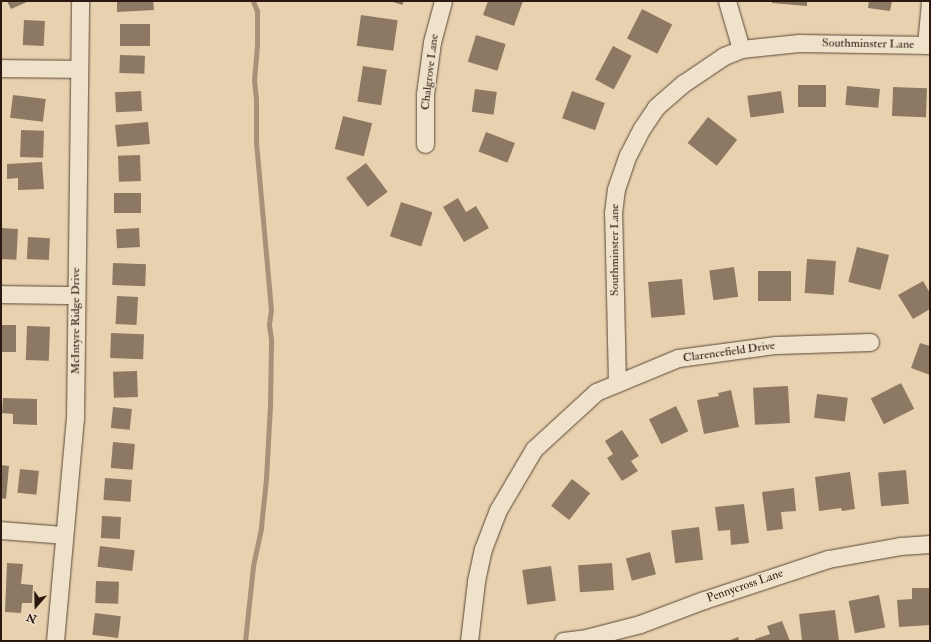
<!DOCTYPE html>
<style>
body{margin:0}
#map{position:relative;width:931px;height:642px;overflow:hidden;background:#e7d1ae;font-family:"IM FELL Double Pica",serif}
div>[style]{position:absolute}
.stream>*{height:5px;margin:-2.5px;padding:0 2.5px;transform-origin:2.5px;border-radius:2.5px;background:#a79279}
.building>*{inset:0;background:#8d7963;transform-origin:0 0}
.roads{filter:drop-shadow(0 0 1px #5a4738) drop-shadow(0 0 1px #5a4738)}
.street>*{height:17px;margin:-8.5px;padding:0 8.5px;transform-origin:8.5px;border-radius:8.5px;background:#efe1ca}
span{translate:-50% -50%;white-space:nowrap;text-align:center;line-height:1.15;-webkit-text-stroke:3px #efe1ca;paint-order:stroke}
.street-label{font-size:12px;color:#2b1911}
.frame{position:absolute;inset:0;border:2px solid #2b1911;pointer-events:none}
.north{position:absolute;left:16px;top:586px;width:40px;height:40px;-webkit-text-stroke:3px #efe1ca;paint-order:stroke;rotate:200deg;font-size:11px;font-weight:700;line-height:16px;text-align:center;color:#2b1911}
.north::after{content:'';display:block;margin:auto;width:14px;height:18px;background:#2b1911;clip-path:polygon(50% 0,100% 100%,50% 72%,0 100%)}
</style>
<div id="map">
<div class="stream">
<div style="left:245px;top:641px;width:75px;rotate:-83.9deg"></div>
<div style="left:253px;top:566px;width:40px;rotate:-78deg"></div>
<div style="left:261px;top:527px;width:48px;rotate:-84.1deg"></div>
<div style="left:266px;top:479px;width:73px;rotate:-86.9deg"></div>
<div style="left:270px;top:406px;width:67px;rotate:-89.1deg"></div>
<div style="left:271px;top:339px;width:15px;rotate:-98deg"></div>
<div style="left:269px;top:324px;width:14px;rotate:-82deg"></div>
<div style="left:271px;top:310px;width:168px;rotate:-95.1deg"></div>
<div style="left:256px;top:143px;width:44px;rotate:-90deg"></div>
<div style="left:256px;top:99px;width:19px;rotate:-96deg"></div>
<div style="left:254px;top:80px;width:37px;rotate:-85deg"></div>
<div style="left:257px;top:43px;width:32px;rotate:-90deg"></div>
<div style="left:257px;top:11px;width:11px;rotate:-112deg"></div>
</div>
<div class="building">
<div style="clip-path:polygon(7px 1px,29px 1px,11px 9px)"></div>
<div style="clip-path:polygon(117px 1px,153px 1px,154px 10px,117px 12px)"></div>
<div style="clip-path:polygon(390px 1px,404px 1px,402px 5px)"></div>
<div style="clip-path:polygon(488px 1px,523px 1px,514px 26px,483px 15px)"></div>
<div style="clip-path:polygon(772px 1px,807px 1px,807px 6px,772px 3px)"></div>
<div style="clip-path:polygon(869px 1px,892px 1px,890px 11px,868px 8px)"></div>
<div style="left:642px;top:9px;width:34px;height:33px;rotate:27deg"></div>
<div style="left:361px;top:15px;width:37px;height:31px;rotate:8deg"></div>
<div style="left:24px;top:20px;width:21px;height:25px;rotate:3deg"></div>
<div style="left:120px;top:24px;width:30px;height:22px"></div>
<div style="left:476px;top:35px;width:31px;height:28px;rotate:17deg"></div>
<div style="left:613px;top:46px;width:21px;height:38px;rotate:28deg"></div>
<div style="left:120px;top:55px;width:25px;height:18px;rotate:2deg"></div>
<div style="left:363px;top:66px;width:24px;height:36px;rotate:9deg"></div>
<div style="left:798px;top:85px;width:28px;height:22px"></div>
<div style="left:847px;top:86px;width:33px;height:19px;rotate:5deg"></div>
<div style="left:893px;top:87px;width:34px;height:29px;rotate:2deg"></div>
<div style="left:475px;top:89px;width:22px;height:23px;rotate:8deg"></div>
<div style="left:141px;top:91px;width:20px;height:26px;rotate:87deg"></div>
<div style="left:572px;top:91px;width:35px;height:29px;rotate:20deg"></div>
<div style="left:781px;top:91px;width:22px;height:34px;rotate:82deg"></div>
<div style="left:13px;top:95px;width:33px;height:23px;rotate:7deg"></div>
<div style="left:343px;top:116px;width:30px;height:34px;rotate:14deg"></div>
<div style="left:708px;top:117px;width:37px;height:33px;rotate:38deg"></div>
<div style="left:148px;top:122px;width:22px;height:33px;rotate:85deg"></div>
<div style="left:21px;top:130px;width:23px;height:27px;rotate:2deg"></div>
<div style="left:486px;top:132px;width:31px;height:21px;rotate:21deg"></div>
<div style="left:140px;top:155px;width:26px;height:22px;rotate:88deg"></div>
<div style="clip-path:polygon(42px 162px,44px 189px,18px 190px,18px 178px,7px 179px,7px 164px)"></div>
<div style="left:366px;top:163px;width:36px;height:25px;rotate:53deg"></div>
<div style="left:114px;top:193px;width:27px;height:20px"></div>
<div style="clip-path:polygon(458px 198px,466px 212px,476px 206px,489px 228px,464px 242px,443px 207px)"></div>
<div style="left:401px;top:202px;width:33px;height:36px;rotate:18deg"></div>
<div style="left:1px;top:228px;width:17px;height:31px;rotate:3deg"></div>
<div style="left:139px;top:228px;width:19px;height:23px;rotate:87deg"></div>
<div style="left:28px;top:237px;width:22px;height:22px;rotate:3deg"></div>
<div style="left:857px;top:247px;width:33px;height:36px;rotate:14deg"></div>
<div style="left:807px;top:259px;width:29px;height:34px;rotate:4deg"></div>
<div style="left:113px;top:263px;width:33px;height:22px;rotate:2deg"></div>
<div style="left:734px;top:267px;width:30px;height:25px;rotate:82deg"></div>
<div style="left:758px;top:271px;width:33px;height:30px"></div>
<div style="left:682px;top:279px;width:36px;height:34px;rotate:85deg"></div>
<div style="clip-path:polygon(923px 281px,930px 293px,930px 309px,913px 319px,898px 295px)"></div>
<div style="left:117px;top:296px;width:21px;height:28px;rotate:3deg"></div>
<div style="left:1px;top:325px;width:15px;height:27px"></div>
<div style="left:27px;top:326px;width:23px;height:34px;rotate:2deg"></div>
<div style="left:111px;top:333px;width:33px;height:25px;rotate:2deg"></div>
<div style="clip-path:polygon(920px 343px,930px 346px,930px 375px,911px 368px)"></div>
<div style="left:137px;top:371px;width:26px;height:24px;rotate:88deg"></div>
<div style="left:901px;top:383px;width:29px;height:34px;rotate:63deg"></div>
<div style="left:788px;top:386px;width:37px;height:35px;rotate:87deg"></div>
<div style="clip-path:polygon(731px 390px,739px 427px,704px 434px,697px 400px,719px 396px,718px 393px)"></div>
<div style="left:817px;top:394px;width:31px;height:24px;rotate:7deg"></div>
<div style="clip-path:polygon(3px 398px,37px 399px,37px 425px,13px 424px,13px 414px,2px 413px)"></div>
<div style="left:676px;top:406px;width:28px;height:30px;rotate:64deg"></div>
<div style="left:113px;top:407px;width:19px;height:21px;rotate:6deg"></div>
<div style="clip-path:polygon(622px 430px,639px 456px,631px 461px,638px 471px,622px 481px,607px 458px,613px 454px,605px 441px)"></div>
<div style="left:113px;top:442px;width:22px;height:26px;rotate:5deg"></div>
<div style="clip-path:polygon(1px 465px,9px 466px,6px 499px,1px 498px)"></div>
<div style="left:20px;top:469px;width:19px;height:24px;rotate:6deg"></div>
<div style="left:906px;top:470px;width:34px;height:28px;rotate:85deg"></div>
<div style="clip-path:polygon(850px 472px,855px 509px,842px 511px,841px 508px,819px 511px,815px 477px)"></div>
<div style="left:105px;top:478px;width:27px;height:22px;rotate:4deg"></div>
<div style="left:572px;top:479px;width:23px;height:34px;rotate:38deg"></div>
<div style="clip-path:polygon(794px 488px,796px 511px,781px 512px,783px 529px,767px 531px,762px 492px)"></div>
<div style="clip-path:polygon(744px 504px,749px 543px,731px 545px,730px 530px,718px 531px,715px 507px)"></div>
<div style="left:102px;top:516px;width:19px;height:22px;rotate:3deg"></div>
<div style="left:699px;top:527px;width:33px;height:28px;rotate:83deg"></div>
<div style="left:100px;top:546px;width:35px;height:21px;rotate:7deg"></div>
<div style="left:650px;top:552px;width:23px;height:25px;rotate:75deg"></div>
<div style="clip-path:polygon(7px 563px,23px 564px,21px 584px,33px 585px,32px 603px,22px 603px,21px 613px,5px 612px)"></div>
<div style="left:612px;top:563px;width:27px;height:34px;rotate:86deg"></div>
<div style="left:551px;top:566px;width:35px;height:29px;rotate:82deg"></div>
<div style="left:96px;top:581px;width:23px;height:22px;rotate:2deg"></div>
<div style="clip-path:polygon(912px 588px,929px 588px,930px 625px,899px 627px,897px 600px,912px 599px)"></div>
<div style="left:879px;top:595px;width:33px;height:31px;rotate:79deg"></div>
<div style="clip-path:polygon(835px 610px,839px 641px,802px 641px,799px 614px)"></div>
<div style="left:95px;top:613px;width:26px;height:22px;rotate:7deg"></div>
<div style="clip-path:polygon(782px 621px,790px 641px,755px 641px,755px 639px,770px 634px,767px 626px)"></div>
<div style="clip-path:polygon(738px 637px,739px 641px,728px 641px)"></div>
</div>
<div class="roads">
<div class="street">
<div style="left:727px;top:1px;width:50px;rotate:73.7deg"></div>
<div style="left:926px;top:45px;width:43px;rotate:-84.7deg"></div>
<div style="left:1px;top:68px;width:78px;rotate:0.7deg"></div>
<div style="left:425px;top:144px;width:50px;rotate:-90deg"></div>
<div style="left:425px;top:94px;width:52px;rotate:-82.3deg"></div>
<div style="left:432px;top:42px;width:42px;rotate:-75deg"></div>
<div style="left:1px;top:294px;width:75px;rotate:0.8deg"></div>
<div style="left:617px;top:383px;width:170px;rotate:-91.3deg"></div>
<div style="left:613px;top:213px;width:24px;rotate:-83deg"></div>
<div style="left:616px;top:189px;width:36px;rotate:-71deg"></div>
<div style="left:628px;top:155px;width:30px;rotate:-63deg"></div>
<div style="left:642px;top:128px;width:25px;rotate:-56deg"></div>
<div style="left:656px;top:107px;width:37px;rotate:-41deg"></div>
<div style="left:684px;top:83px;width:48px;rotate:-34deg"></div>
<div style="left:724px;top:56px;width:18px;rotate:-22deg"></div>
<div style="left:741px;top:49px;width:58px;rotate:-5.9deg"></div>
<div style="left:799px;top:43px;width:131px;rotate:0.9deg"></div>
<div style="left:1px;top:530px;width:63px;rotate:4.5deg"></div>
<div style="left:55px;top:641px;width:223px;rotate:-84.9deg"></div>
<div style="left:75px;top:419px;width:418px;rotate:-89.3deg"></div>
<div style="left:469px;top:641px;width:60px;rotate:-83.3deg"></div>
<div style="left:476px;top:581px;width:33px;rotate:-78deg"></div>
<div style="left:483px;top:549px;width:42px;rotate:-69deg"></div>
<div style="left:498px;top:510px;width:71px;rotate:-59.5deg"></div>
<div style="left:534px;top:449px;width:84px;rotate:-42.6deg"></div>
<div style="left:596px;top:392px;width:89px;rotate:-22.5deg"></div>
<div style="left:678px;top:358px;width:99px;rotate:-7.6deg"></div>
<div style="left:776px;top:345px;width:94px;rotate:-1.8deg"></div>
<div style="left:563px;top:641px;width:23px;rotate:-7deg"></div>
<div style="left:586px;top:638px;width:56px;rotate:-14.5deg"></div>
<div style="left:640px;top:624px;width:68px;rotate:-20.6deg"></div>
<div style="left:704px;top:600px;width:131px;rotate:-18.3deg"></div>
<div style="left:828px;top:559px;width:73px;rotate:-10.2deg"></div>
<div style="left:900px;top:546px;width:30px;rotate:-4deg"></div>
</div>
</div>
<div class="street-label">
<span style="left:868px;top:44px;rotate:1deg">Southminster Lane</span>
<span style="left:430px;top:72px;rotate:-83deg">Chalgrove Lane</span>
<span style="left:615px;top:250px;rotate:-90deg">Southminster Lane</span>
<span style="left:76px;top:321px;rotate:-90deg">McIntyre Ridge Drive</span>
<span style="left:729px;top:352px;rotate:-8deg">Clarencefield Drive</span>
<span style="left:745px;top:586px;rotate:-19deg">Pennycross Lane</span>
</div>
<div class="frame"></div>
<div class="north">N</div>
</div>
